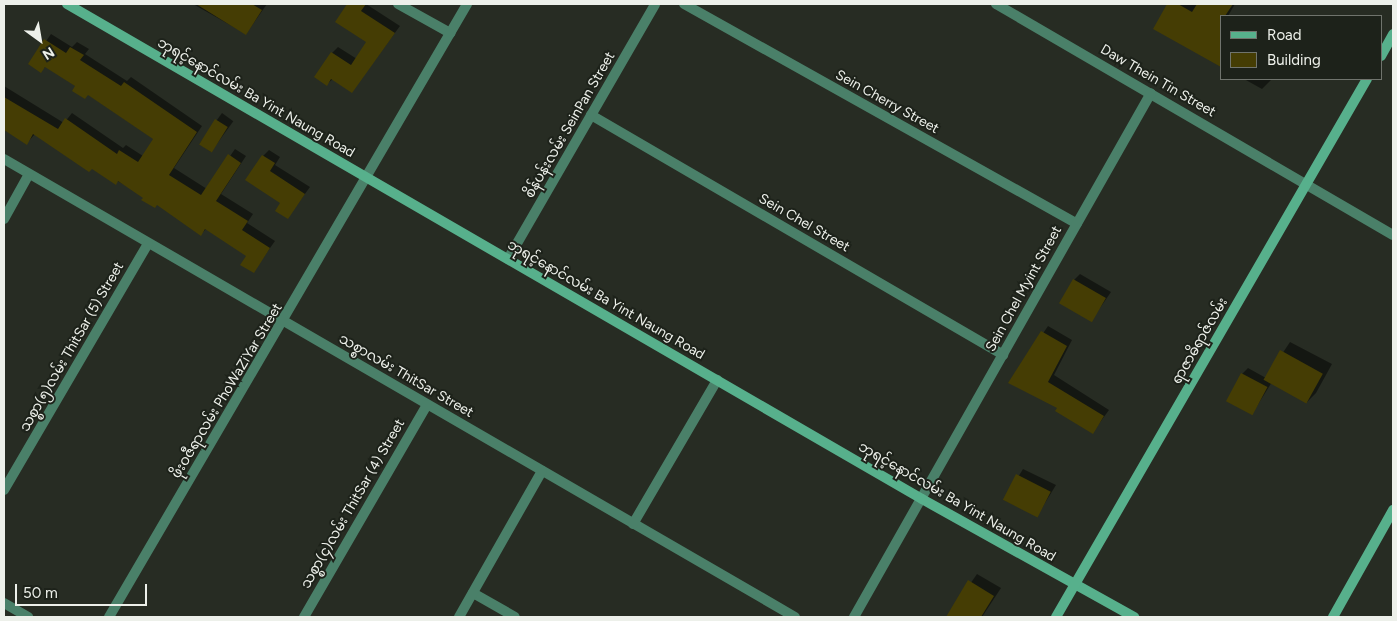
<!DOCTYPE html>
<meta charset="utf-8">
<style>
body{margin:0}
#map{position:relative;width:1397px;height:621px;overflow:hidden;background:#272c23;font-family:Figtree,"Noto Sans Myanmar",sans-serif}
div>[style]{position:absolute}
.shadow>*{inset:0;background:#0007;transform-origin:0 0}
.building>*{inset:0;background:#453d04;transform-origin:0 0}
.street>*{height:10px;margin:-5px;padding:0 5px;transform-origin:5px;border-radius:5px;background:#4a8069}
.secondary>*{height:10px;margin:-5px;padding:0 5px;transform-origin:5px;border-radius:5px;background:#57b08c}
span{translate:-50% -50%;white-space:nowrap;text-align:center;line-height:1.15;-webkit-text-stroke:4px #1d221a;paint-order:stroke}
.street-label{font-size:14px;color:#edf0ea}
.frame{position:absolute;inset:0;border:5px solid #edf0ea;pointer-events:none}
.legend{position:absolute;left:1220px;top:15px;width:162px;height:65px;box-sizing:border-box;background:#1d221a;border:1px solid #70746d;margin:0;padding:6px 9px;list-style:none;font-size:15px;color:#edf0ea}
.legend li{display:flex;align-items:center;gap:10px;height:25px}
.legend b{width:25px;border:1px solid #70746d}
.north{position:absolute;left:15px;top:15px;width:50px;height:50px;-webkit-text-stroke:4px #1d221a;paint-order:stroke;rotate:148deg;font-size:14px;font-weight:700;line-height:20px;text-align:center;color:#edf0ea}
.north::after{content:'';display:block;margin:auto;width:18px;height:22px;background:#edf0ea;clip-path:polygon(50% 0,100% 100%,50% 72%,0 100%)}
.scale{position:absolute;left:15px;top:584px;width:132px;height:22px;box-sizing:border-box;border:2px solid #edf0ea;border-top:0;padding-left:6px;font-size:15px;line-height:18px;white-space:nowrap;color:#edf0ea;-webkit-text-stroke:4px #1d221a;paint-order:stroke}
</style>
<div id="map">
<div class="shadow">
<div style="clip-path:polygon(193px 4px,267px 4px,246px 34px)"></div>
<div style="clip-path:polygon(348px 4px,366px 4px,400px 26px,352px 91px,333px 79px,327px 84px,332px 53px,338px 47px,357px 59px,368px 42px,337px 22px)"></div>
<div style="clip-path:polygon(1169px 4px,1235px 4px,1228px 16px,1155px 28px)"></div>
<div style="clip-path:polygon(51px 34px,72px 47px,77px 42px,89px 49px,85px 54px,127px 81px,131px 77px,202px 126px,174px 168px,207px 189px,235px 149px,246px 156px,221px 194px,253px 214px,247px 223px,275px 241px,253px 272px,248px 255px,206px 229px,201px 234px,158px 204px,35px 134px,27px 143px,4px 130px,4px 86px,64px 123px,72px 113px,123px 148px,126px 145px,143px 156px,154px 139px,46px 66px,41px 71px,30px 64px)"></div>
<div style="clip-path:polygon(1244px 79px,1272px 79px,1262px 89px)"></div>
<div style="left:222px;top:113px;width:14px;height:38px;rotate:36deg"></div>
<div style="clip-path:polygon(269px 150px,280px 157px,275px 165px,310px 187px,288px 217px,263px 156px)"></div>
<div style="clip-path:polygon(1080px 274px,1111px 292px,1091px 321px,1074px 280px)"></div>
<div style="clip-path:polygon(1048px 326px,1072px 340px,1054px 375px,1109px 410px,1093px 432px,1059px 407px,1010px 382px)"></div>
<div style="clip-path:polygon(1290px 342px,1332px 364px,1316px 393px,1307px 402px,1272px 382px,1252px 414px,1242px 374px,1248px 368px,1266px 378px)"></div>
<div style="clip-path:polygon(1023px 469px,1056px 485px,1037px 516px,1004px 500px)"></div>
<div style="clip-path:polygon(977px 574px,1001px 588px,982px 617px,947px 617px)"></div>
</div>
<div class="building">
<div style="clip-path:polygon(196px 4px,252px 4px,262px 10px,246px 35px)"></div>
<div style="clip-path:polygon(347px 4px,366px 4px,361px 11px,395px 33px,352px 93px,331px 79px,327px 86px,314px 77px,331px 52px,351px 65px,366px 42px,335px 22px)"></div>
<div style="clip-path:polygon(1167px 4px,1178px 4px,1192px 12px,1197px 4px,1233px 4px,1225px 16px,1221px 16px,1221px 67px,1153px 29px)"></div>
<div style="clip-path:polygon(44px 39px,66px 53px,70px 47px,84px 55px,80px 60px,121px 86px,124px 82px,197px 132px,169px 175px,201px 195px,228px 154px,241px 163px,216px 201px,248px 221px,242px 230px,270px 248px,254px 273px,240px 265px,246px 256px,205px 229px,201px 236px,157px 205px,155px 208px,141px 200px,143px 198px,118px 181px,116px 185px,92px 169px,89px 172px,33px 134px,27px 145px,4px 130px,4px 97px,58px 129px,65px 118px,117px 154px,119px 150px,138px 162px,153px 139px,88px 95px,85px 99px,72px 91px,75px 86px,45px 67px,41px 73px,28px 64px)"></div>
<div style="left:215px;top:119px;width:15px;height:30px;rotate:32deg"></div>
<div style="clip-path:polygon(262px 155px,275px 163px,270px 171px,305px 194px,288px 219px,275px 211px,280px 203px,245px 180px)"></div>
<div style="left:1073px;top:279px;width:38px;height:28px;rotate:30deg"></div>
<div style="clip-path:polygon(1041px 331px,1067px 346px,1048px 382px,1104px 416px,1093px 434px,1055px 411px,1057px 408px,1008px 383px)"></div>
<div style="left:1280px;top:350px;width:49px;height:34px;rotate:29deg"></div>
<div style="left:1241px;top:373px;width:30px;height:32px;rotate:28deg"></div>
<div style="left:1016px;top:474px;width:39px;height:29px;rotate:27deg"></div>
<div style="clip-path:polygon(968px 580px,994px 596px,981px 617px,946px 617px)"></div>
</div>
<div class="street">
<div style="left:398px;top:4px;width:60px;rotate:29.1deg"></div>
<div style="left:684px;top:4px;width:450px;rotate:29.2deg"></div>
<div style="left:996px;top:4px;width:459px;rotate:30.2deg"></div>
<div style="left:591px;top:115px;width:477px;rotate:30.2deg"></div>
<div style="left:4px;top:159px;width:914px;rotate:30.07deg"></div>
<div style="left:4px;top:219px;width:51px;rotate:-60.9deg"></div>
<div style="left:508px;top:259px;width:294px;rotate:-60deg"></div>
<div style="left:4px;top:490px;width:285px;rotate:-59.7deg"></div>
<div style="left:633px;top:524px;width:167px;rotate:-59.7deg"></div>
<div style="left:473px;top:593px;width:48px;rotate:29.7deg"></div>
<div style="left:4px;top:603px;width:28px;rotate:30deg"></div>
<div style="left:109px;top:617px;width:710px;rotate:-59.71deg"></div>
<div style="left:304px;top:617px;width:245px;rotate:-59.9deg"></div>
<div style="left:459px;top:617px;width:168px;rotate:-60.4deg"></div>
<div style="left:854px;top:617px;width:602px;rotate:-60.46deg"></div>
</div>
<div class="secondary">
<div style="left:67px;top:4px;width:988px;rotate:30.07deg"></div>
<div style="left:922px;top:499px;width:243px;rotate:29.1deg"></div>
<div style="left:1381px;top:56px;width:25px;rotate:-61deg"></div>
<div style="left:1056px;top:617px;width:621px;rotate:-59.97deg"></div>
<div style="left:1333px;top:617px;width:123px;rotate:-60.7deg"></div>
</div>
<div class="street-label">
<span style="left:1158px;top:81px;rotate:30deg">Daw Thein Tin Street</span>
<span style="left:256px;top:98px;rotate:30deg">ဘုရင့်နောင်လမ်း Ba Yint Naung Road</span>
<span style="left:887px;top:102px;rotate:29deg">Sein Cherry Street</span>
<span style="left:570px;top:125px;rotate:-60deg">စိန်ပန်းလမ်း SeinPan Street</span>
<span style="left:804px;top:223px;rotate:30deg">Sein Chel Street</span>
<span style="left:1024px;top:289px;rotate:-61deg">Sein Chel Myint Street</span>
<span style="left:606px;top:300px;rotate:30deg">ဘုရင့်နောင်လမ်း Ba Yint Naung Road</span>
<span style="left:1200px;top:341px;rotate:-60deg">ရာဇာဓိရာဇ်လမ်း</span>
<span style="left:72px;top:347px;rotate:-60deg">သစ္စာ(၅)လမ်း ThitSar (5) Street</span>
<span style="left:406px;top:376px;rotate:30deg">သစ္စာလမ်း ThitSar Street</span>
<span style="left:227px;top:391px;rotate:-59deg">ဖိုးဝဇီရာလမ်း PhoWaZiYar Street</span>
<span style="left:957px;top:502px;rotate:30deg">ဘုရင့်နောင်လမ်း Ba Yint Naung Road</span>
<span style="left:353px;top:504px;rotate:-60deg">သစ္စာ(၄)လမ်း ThitSar (4) Street</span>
</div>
<div class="frame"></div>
<ul class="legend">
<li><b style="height:6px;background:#57b08c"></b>Road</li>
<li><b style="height:14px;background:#453d04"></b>Building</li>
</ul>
<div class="north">N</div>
<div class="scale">50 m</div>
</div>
